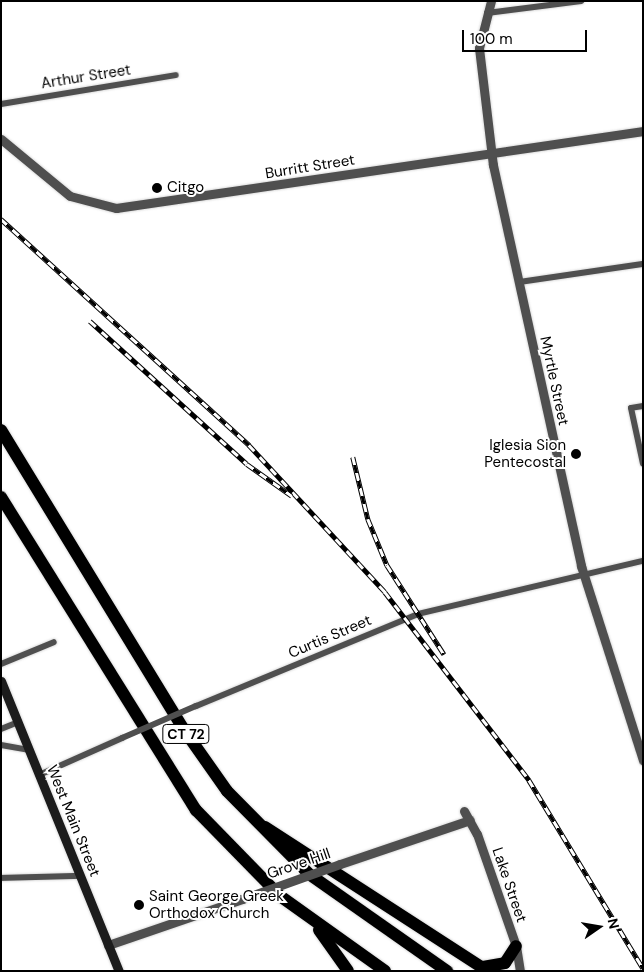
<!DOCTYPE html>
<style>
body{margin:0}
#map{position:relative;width:644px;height:972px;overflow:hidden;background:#fff;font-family:"DM Sans",sans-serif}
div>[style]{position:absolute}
.roads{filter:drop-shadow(0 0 1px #dbdbdb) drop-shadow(0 0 1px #dbdbdb)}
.minor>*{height:6px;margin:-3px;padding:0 3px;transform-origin:3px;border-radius:3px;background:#4f4f4f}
.tertiary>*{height:9px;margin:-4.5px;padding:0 4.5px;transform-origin:4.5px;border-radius:4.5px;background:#4f4f4f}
.secondary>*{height:9px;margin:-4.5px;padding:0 4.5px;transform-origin:4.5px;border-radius:4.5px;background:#1c1c1c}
.motorway>*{height:12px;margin:-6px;padding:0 6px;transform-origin:6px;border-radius:6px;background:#000}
.rail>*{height:4.5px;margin-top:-2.25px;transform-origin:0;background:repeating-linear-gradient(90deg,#fff 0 8px,#000 0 16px);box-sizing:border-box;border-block:1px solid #000}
.minor-bridge>*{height:6px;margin:-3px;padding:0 3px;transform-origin:3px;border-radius:3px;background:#4f4f4f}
.tertiary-bridge>*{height:9px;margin:-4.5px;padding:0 4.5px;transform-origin:4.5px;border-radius:4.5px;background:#4f4f4f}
.dots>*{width:14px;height:14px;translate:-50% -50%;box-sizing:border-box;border:2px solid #fff;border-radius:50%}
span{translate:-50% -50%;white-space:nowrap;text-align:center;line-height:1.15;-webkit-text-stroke:4px #fff;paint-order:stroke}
.shield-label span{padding:1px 4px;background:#fff;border:1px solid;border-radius:4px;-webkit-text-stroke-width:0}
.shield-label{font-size:14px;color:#000;font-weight:700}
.street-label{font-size:15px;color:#000}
.poi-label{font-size:15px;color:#000}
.left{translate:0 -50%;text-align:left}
.right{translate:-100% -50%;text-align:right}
.frame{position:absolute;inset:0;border:2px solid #000;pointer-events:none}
.north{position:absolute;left:574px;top:902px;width:50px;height:50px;-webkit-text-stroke:4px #fff;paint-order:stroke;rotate:77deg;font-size:14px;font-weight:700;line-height:20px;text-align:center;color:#000}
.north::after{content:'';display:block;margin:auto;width:18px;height:22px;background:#000;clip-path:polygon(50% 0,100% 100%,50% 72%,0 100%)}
.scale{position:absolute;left:462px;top:30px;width:125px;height:22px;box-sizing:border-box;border:2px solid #000;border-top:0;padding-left:6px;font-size:15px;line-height:18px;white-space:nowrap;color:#000;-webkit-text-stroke:4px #fff;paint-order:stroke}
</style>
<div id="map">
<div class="roads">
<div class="minor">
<div style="left:487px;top:13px;width:95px;rotate:-7.3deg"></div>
<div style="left:1px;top:104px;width:177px;rotate:-9.4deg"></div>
<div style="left:519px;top:282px;width:125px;rotate:-8.3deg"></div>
<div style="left:643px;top:406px;width:12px;rotate:171deg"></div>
<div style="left:631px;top:408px;width:57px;rotate:77.9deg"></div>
<div style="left:1px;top:664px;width:57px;rotate:-22.5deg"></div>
<div style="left:196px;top:706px;width:240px;rotate:-22.5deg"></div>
<div style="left:418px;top:614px;width:231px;rotate:-13.3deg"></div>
<div style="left:1px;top:729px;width:18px;rotate:-22deg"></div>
<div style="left:1px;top:745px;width:28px;rotate:10deg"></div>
<div style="left:39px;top:775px;width:91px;rotate:-24deg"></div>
<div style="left:1px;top:878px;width:79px;rotate:-1.5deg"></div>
</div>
<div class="tertiary">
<div style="left:491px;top:1px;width:49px;rotate:104.3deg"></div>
<div style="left:479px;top:48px;width:118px;rotate:83.2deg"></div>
<div style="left:493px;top:165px;width:411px;rotate:77.6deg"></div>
<div style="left:581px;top:566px;width:204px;rotate:72.3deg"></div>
<div style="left:1px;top:139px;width:89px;rotate:39.6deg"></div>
<div style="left:70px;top:196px;width:48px;rotate:14.6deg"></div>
<div style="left:116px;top:208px;width:533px;rotate:-8.31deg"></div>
<div style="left:464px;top:811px;width:26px;rotate:61deg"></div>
<div style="left:477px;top:834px;width:119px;rotate:70.8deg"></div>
<div style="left:516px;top:946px;width:25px;rotate:81deg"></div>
<div style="left:340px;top:864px;width:137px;rotate:-18.7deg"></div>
<div style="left:108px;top:945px;width:142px;rotate:-18.9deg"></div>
</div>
<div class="secondary">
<div style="left:1px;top:681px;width:313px;rotate:67.9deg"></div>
</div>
<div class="motorway">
<div style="left:1px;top:430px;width:348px;rotate:58.6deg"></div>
<div style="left:182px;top:727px;width:78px;rotate:54.9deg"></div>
<div style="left:227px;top:791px;width:117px;rotate:45.3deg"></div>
<div style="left:309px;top:874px;width:169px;rotate:35.1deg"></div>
<div style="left:1px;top:497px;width:369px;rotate:58.1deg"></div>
<div style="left:196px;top:810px;width:120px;rotate:45.7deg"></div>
<div style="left:280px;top:896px;width:129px;rotate:35.5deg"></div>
<div style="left:265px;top:827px;width:265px;rotate:32.9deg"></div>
<div style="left:319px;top:930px;width:50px;rotate:54.7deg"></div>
<div style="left:483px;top:967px;width:22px;rotate:-10deg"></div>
<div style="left:505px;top:963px;width:20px;rotate:-57deg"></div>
</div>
</div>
<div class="rail">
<div style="left:1px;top:219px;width:336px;rotate:42.3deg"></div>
<div style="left:249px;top:445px;width:200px;rotate:47.2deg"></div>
<div style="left:385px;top:592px;width:237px;rotate:52.5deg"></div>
<div style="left:529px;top:780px;width:220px;rotate:58.8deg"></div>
<div style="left:90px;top:321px;width:212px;rotate:42.3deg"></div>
<div style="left:247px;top:464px;width:55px;rotate:35.4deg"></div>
<div style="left:353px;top:457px;width:64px;rotate:76.4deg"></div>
<div style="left:368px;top:519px;width:50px;rotate:67.6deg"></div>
<div style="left:387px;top:565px;width:106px;rotate:57.4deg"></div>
</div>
<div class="minor-bridge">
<div style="left:122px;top:738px;width:81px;rotate:-23.4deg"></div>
</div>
<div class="tertiary-bridge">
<div style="left:242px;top:899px;width:104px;rotate:-19.7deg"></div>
</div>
<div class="dots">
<div style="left:157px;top:188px;background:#000"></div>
<div style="left:576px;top:454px;background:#000"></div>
<div style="left:139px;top:905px;background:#000"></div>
</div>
<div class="shield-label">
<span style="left:186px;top:734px">CT 72</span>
</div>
<div class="street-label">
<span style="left:86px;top:77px;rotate:-9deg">Arthur Street</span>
<span style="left:310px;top:167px;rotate:-9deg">Burritt Street</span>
<span style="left:554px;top:381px;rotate:78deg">Myrtle Street</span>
<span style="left:330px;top:637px;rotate:-23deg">Curtis Street</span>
<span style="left:73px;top:821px;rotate:68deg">West Main Street</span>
<span style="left:299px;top:864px;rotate:-19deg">Grove Hill</span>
<span style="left:509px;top:885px;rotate:71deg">Lake Street</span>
</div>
<div class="poi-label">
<span class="left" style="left:167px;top:188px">Citgo</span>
<span class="right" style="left:566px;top:454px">Iglesia Sion<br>Pentecostal</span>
<span class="left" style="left:149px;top:905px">Saint George Greek<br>Orthodox Church</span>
</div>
<div class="frame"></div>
<div class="north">N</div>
<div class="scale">100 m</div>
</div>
